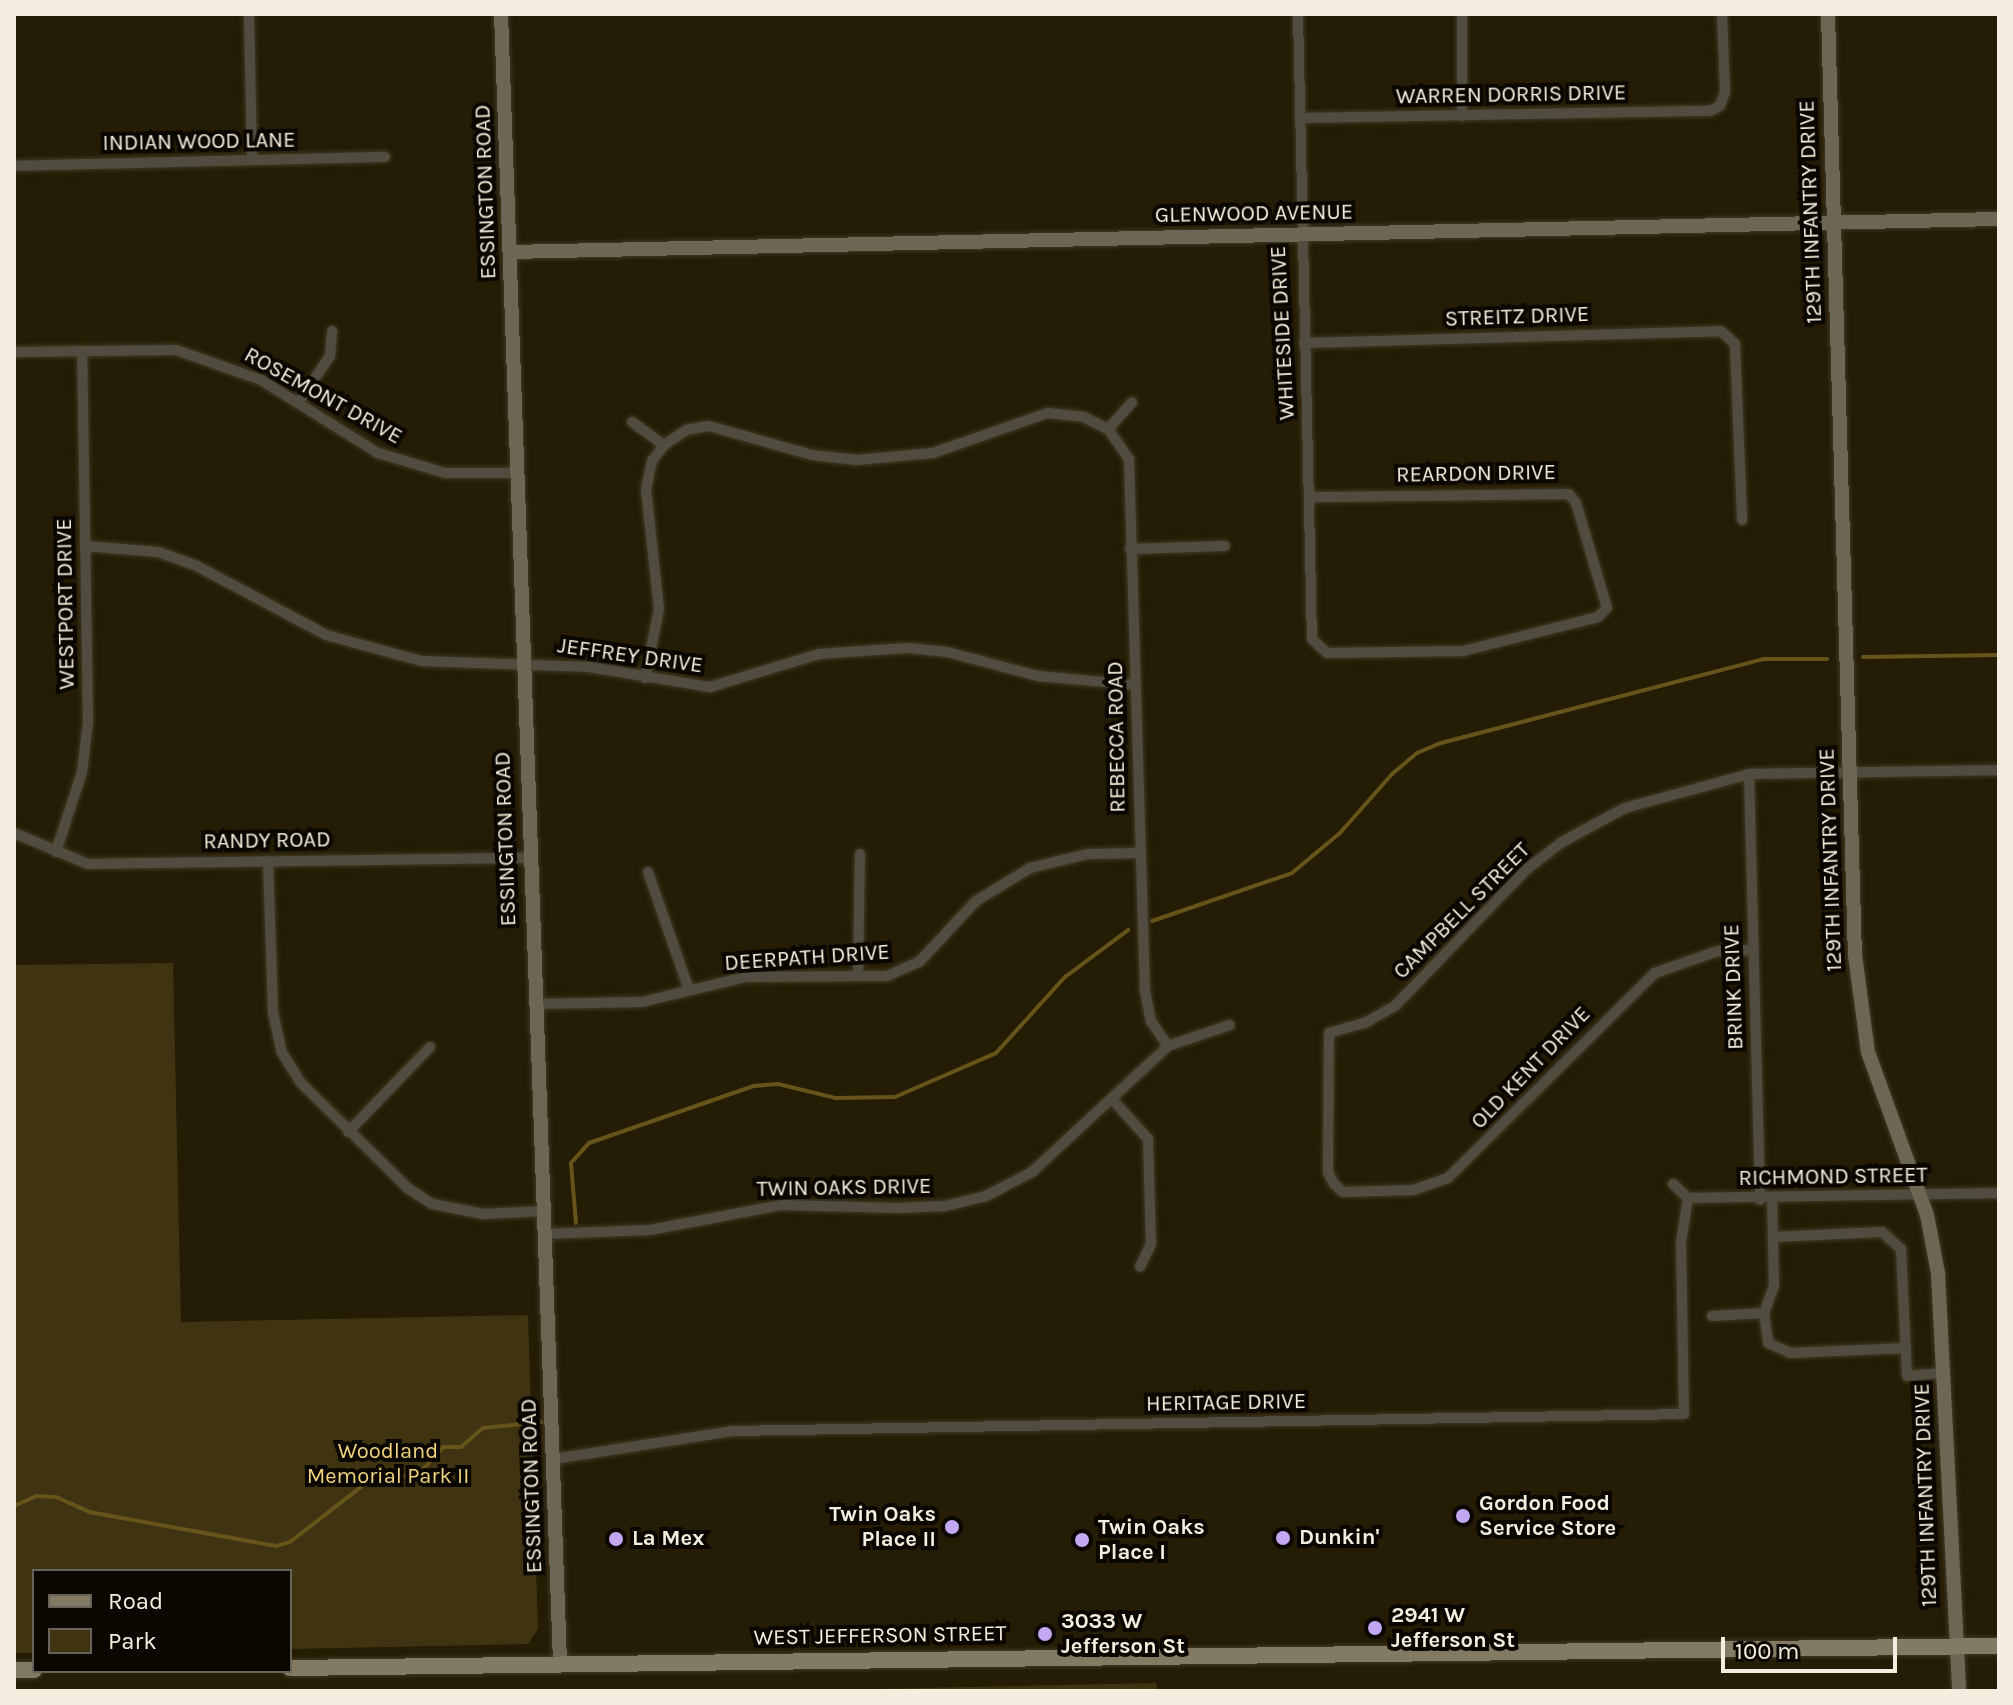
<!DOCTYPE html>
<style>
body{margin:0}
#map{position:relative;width:2013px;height:1705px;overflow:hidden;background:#241c04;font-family:Karla,sans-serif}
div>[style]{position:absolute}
.green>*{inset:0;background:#3f3311}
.stream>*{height:4px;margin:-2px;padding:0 2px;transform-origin:2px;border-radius:2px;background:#66541a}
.roads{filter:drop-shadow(0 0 2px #413923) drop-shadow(0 0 2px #413923)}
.street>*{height:10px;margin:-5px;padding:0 5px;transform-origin:5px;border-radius:5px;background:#504c40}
.secondary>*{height:14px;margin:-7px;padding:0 7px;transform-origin:7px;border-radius:7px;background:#6c6654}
.primary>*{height:16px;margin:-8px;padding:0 8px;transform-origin:8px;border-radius:8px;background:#827a63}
.dots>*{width:22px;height:22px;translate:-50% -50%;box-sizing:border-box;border:4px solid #0a0701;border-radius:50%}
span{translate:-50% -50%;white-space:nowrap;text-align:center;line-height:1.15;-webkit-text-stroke:8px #0a0701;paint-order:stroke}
.street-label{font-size:22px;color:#f3eedf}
.park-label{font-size:22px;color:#f0d37f}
.poi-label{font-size:22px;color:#f3eedf;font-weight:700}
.left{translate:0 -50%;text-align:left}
.right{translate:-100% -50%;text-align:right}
.frame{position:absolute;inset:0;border:16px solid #f3eedf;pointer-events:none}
.legend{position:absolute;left:32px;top:1569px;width:260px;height:104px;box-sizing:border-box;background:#0a0701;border:2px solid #67635a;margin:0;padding:10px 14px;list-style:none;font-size:24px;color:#f3eedf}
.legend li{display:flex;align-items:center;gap:16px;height:40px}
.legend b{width:40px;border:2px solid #67635a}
.scale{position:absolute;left:1721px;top:1637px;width:176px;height:36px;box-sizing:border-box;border:4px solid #f3eedf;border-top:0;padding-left:10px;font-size:24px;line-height:28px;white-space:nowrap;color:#f3eedf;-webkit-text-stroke:6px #0a0701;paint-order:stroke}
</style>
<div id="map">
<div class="green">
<div style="clip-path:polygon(173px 963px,181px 1322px,528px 1315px,538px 1629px,528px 1644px,290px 1649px,290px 1571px,34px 1571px,34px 1653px,14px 1653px,14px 965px)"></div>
<div style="clip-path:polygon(1156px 1683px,1158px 1691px,774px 1691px)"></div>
</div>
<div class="stream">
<div style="left:1863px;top:657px;width:136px;rotate:-0.8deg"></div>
<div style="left:1152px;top:921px;width:148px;rotate:-18.9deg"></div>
<div style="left:1292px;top:873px;width:62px;rotate:-39.8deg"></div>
<div style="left:1340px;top:833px;width:79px;rotate:-48.6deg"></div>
<div style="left:1392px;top:774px;width:33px;rotate:-40deg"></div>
<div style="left:1417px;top:753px;width:26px;rotate:-23deg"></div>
<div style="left:1441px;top:743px;width:333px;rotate:-14.6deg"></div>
<div style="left:1763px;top:659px;width:64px"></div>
<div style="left:576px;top:1223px;width:60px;rotate:-94.8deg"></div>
<div style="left:571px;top:1163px;width:27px;rotate:-48deg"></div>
<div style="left:589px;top:1143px;width:175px;rotate:-19.1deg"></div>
<div style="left:754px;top:1086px;width:24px;rotate:-5deg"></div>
<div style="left:778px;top:1084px;width:60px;rotate:13.6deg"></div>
<div style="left:836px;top:1098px;width:59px;rotate:-1deg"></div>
<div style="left:895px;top:1097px;width:110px;rotate:-23.5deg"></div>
<div style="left:996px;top:1053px;width:103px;rotate:-47.8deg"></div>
<div style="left:1065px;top:977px;width:79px;rotate:-36.7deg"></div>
<div style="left:14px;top:1506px;width:24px;rotate:-24deg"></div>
<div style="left:36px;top:1496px;width:20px;rotate:3deg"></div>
<div style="left:56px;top:1497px;width:36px;rotate:24deg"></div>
<div style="left:89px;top:1512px;width:190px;rotate:10.3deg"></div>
<div style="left:276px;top:1546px;width:15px;rotate:-16deg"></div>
<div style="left:290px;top:1542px;width:101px;rotate:-37.8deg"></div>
<div style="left:370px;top:1480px;width:48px;rotate:-5.9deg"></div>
<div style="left:418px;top:1475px;width:38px;rotate:-48deg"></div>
<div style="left:443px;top:1447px;width:18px"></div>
<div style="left:461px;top:1447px;width:29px;rotate:-41deg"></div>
<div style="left:483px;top:1428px;width:59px;rotate:-5.8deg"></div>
</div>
<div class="roads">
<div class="street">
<div style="left:249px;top:14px;width:146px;rotate:88.8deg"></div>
<div style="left:1298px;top:14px;width:625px;rotate:88.72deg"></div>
<div style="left:1312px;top:639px;width:21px;rotate:43deg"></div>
<div style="left:1327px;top:653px;width:136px;rotate:-0.8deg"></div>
<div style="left:1463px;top:651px;width:139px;rotate:-14.1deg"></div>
<div style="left:1598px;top:617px;width:13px;rotate:-45deg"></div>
<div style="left:1607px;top:608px;width:109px;rotate:-106.4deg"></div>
<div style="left:1576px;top:503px;width:11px;rotate:-128deg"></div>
<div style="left:1569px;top:494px;width:259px;rotate:179.3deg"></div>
<div style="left:1462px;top:116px;width:102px;rotate:-90deg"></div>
<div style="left:1301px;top:118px;width:409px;rotate:-1deg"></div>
<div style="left:1710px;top:111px;width:11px;rotate:-27deg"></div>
<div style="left:1720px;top:106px;width:15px;rotate:-70deg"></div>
<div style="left:1725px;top:92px;width:78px;rotate:-92.2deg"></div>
<div style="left:14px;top:166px;width:371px;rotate:-1.4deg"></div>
<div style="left:1304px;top:343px;width:417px;rotate:-1.6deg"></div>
<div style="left:1721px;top:331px;width:19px;rotate:43deg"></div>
<div style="left:1735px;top:344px;width:176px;rotate:87.7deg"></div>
<div style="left:14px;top:352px;width:162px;rotate:-0.7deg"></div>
<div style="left:176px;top:350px;width:90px;rotate:19.4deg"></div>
<div style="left:261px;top:380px;width:138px;rotate:32deg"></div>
<div style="left:378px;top:453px;width:70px;rotate:16.6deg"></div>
<div style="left:445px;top:473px;width:73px"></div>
<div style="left:298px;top:403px;width:57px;rotate:-55.8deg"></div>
<div style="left:330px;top:356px;width:25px;rotate:-85deg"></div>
<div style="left:632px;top:422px;width:39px;rotate:36deg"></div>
<div style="left:1108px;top:429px;width:36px;rotate:-48deg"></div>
<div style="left:85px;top:546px;width:73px;rotate:4.7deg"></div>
<div style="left:158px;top:552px;width:41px;rotate:19.7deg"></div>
<div style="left:197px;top:566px;width:146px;rotate:28.1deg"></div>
<div style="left:326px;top:635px;width:99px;rotate:15.2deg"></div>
<div style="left:422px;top:661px;width:167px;rotate:2.1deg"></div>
<div style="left:589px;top:667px;width:123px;rotate:9.4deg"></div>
<div style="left:710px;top:687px;width:114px;rotate:-16.8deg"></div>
<div style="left:819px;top:654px;width:89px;rotate:-3.9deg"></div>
<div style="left:908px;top:648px;width:39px;rotate:6deg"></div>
<div style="left:947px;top:652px;width:94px;rotate:14.8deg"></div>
<div style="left:1038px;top:676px;width:98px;rotate:5.2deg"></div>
<div style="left:1130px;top:549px;width:95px;rotate:-1.8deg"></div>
<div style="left:645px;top:678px;width:70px;rotate:-78.5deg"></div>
<div style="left:659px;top:609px;width:121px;rotate:-96.2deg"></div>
<div style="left:646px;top:489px;width:29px;rotate:-78deg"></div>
<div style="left:652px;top:461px;width:20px;rotate:-53deg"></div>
<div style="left:664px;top:445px;width:27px;rotate:-34deg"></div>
<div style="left:686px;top:430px;width:23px;rotate:-10deg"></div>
<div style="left:709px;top:426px;width:107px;rotate:15.7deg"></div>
<div style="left:812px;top:455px;width:45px;rotate:6.3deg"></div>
<div style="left:857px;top:460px;width:76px;rotate:-5.3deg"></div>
<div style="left:933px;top:453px;width:122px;rotate:-19.2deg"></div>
<div style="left:1048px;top:413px;width:36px;rotate:6deg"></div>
<div style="left:1084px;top:417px;width:27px;rotate:27deg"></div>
<div style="left:1108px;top:429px;width:37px;rotate:55deg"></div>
<div style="left:1129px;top:459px;width:532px;rotate:88.28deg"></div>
<div style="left:1145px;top:991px;width:31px;rotate:79deg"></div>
<div style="left:1151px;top:1021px;width:30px;rotate:56deg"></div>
<div style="left:1749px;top:774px;width:426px;rotate:88.5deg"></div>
<div style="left:14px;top:833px;width:80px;rotate:22.7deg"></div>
<div style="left:88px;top:864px;width:440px;rotate:-0.8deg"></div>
<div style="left:56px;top:852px;width:84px;rotate:-72deg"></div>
<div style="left:82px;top:772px;width:50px;rotate:-83.2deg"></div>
<div style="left:88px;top:722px;width:371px;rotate:-90.9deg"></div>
<div style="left:268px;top:861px;width:151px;rotate:88.1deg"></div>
<div style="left:273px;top:1012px;width:40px;rotate:78deg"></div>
<div style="left:281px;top:1051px;width:38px;rotate:58deg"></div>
<div style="left:301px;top:1083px;width:151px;rotate:44.5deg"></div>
<div style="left:409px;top:1189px;width:27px;rotate:33deg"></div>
<div style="left:432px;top:1204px;width:53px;rotate:10.9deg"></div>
<div style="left:484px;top:1214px;width:60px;rotate:-2.9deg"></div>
<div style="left:648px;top:872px;width:125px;rotate:70.8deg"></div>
<div style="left:1753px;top:950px;width:35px;rotate:178deg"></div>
<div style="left:1718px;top:951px;width:67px;rotate:160.8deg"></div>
<div style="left:1655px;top:973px;width:291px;rotate:135.3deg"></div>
<div style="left:1448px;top:1178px;width:37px;rotate:161deg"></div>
<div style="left:1413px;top:1190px;width:70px;rotate:178.4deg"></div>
<div style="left:1343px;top:1192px;width:12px;rotate:-138deg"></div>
<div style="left:1334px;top:1184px;width:13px;rotate:-117deg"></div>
<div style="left:1328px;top:1172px;width:139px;rotate:-89.6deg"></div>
<div style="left:1329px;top:1033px;width:37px;rotate:-16deg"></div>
<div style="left:1365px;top:1023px;width:34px;rotate:-30deg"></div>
<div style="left:1395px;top:1006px;width:190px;rotate:-46.1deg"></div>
<div style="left:1527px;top:869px;width:44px;rotate:-37.6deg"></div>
<div style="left:1562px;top:842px;width:72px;rotate:-28.4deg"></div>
<div style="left:1625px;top:808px;width:129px;rotate:-15.3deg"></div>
<div style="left:1749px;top:774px;width:250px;rotate:-0.9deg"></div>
<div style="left:858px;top:976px;width:122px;rotate:-89.1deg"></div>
<div style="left:535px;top:1004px;width:107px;rotate:-1.1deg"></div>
<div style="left:642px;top:1002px;width:106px;rotate:-13.6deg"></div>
<div style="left:745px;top:977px;width:142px;rotate:-0.4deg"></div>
<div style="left:887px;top:976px;width:36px;rotate:-24deg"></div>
<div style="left:920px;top:961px;width:82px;rotate:-47deg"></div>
<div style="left:976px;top:901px;width:63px;rotate:-31.4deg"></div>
<div style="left:1030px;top:868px;width:60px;rotate:-13.6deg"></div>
<div style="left:1088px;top:854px;width:51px;rotate:-1.1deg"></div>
<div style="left:1112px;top:1099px;width:54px;rotate:48deg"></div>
<div style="left:1148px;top:1139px;width:105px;rotate:88.4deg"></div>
<div style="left:1151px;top:1244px;width:25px;rotate:116deg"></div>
<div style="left:348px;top:1132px;width:118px;rotate:-46deg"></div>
<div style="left:1673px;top:1184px;width:21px;rotate:43deg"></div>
<div style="left:1688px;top:1198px;width:311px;rotate:-0.9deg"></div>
<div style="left:545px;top:1234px;width:105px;rotate:-2.2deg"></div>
<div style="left:650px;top:1230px;width:133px;rotate:-10.8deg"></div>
<div style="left:781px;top:1205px;width:117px;rotate:1.5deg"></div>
<div style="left:898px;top:1208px;width:47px;rotate:-2.4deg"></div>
<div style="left:945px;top:1206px;width:42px;rotate:-13.7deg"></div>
<div style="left:986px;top:1196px;width:52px;rotate:-27.6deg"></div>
<div style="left:1032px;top:1172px;width:185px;rotate:-42.8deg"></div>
<div style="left:1168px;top:1046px;width:65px;rotate:-18.7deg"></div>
<div style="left:1773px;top:1237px;width:109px;rotate:-2.6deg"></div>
<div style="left:1882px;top:1232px;width:25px;rotate:42deg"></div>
<div style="left:1901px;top:1249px;width:127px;rotate:87.3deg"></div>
<div style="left:1907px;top:1376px;width:36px;rotate:-5deg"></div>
<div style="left:1764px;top:1313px;width:30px;rotate:82deg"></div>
<div style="left:1768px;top:1343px;width:24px;rotate:24deg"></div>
<div style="left:1790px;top:1353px;width:116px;rotate:-2.5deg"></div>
<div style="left:1712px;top:1316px;width:52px;rotate:-3.3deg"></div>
<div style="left:1764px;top:1313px;width:29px;rotate:-70deg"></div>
<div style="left:1774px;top:1286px;width:87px;rotate:-91.3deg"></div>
<div style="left:554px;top:1459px;width:180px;rotate:-8.9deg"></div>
<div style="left:732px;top:1431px;width:952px;rotate:-1.02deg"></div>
<div style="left:1684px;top:1414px;width:171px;rotate:-91deg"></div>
<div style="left:1681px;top:1243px;width:46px;rotate:-81.2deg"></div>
</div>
<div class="secondary">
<div style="left:501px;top:14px;width:1650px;rotate:87.95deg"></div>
<div style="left:1828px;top:14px;width:941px;rotate:88.36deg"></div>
<div style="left:1855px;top:955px;width:98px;rotate:82.4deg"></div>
<div style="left:1868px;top:1052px;width:173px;rotate:70.1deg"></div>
<div style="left:1927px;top:1215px;width:59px;rotate:79.3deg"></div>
<div style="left:1938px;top:1273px;width:419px;rotate:87.1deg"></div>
<div style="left:510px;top:252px;width:1489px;rotate:-1.27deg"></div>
</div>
<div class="primary">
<div style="left:290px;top:1668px;width:1709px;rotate:-0.74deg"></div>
<div style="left:14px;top:1670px;width:20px"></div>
</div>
</div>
<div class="dots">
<div style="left:1463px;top:1516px;background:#c3a7f2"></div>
<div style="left:952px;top:1527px;background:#c3a7f2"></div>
<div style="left:1283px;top:1538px;background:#c3a7f2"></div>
<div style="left:616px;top:1539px;background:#c3a7f2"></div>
<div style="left:1082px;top:1540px;background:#c3a7f2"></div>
<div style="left:1375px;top:1628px;background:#c3a7f2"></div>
<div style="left:1045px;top:1634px;background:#c3a7f2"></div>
</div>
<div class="street-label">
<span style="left:1511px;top:95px;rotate:-1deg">WARREN DORRIS DRIVE</span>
<span style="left:199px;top:142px;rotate:-1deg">INDIAN WOOD LANE</span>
<span style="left:486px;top:192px;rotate:-92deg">ESSINGTON ROAD</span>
<span style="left:1811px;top:212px;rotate:-92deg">129TH INFANTRY DRIVE</span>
<span style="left:1254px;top:214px;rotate:-1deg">GLENWOOD AVENUE</span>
<span style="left:1517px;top:317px;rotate:-2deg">STREITZ DRIVE</span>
<span style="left:1283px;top:333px;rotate:-93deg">WHITESIDE DRIVE</span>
<span style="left:323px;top:396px;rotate:29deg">ROSEMONT DRIVE</span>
<span style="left:1476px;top:474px;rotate:-1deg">REARDON DRIVE</span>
<span style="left:66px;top:604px;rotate:-91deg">WESTPORT DRIVE</span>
<span style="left:630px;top:656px;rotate:8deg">JEFFREY DRIVE</span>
<span style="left:1117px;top:737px;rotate:-91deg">REBECCA ROAD</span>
<span style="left:506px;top:839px;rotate:-92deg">ESSINGTON ROAD</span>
<span style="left:267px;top:841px;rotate:-1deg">RANDY ROAD</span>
<span style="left:1831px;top:860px;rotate:-92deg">129TH INFANTRY DRIVE</span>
<span style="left:1462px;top:911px;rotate:-45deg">CAMPBELL STREET</span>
<span style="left:807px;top:958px;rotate:-4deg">DEERPATH DRIVE</span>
<span style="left:1734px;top:987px;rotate:-92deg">BRINK DRIVE</span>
<span style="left:1531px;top:1068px;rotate:-46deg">OLD KENT DRIVE</span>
<span style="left:1833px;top:1177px;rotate:-1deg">RICHMOND STREET</span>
<span style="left:844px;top:1188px;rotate:-1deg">TWIN OAKS DRIVE</span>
<span style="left:1226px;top:1403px;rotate:-1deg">HERITAGE DRIVE</span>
<span style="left:532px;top:1486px;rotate:-92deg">ESSINGTON ROAD</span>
<span style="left:1926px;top:1495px;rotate:-92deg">129TH INFANTRY DRIVE</span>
<span style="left:880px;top:1636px;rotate:-1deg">WEST JEFFERSON STREET</span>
</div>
<div class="park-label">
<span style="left:388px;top:1464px">Woodland<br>Memorial Park II</span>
</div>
<div class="poi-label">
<span class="left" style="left:1479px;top:1516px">Gordon Food<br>Service Store</span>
<span class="right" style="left:936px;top:1527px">Twin Oaks<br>Place II</span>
<span class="left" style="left:1098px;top:1540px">Twin Oaks<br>Place I</span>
<span class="left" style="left:1299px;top:1538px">Dunkin'</span>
<span class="left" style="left:632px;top:1539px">La Mex</span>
<span class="left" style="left:1391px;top:1628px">2941 W<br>Jefferson St</span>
<span class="left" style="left:1061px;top:1634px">3033 W<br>Jefferson St</span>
</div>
<div class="frame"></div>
<ul class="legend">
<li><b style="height:10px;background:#827a63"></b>Road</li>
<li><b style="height:22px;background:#3f3311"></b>Park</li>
</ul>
<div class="scale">100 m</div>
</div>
